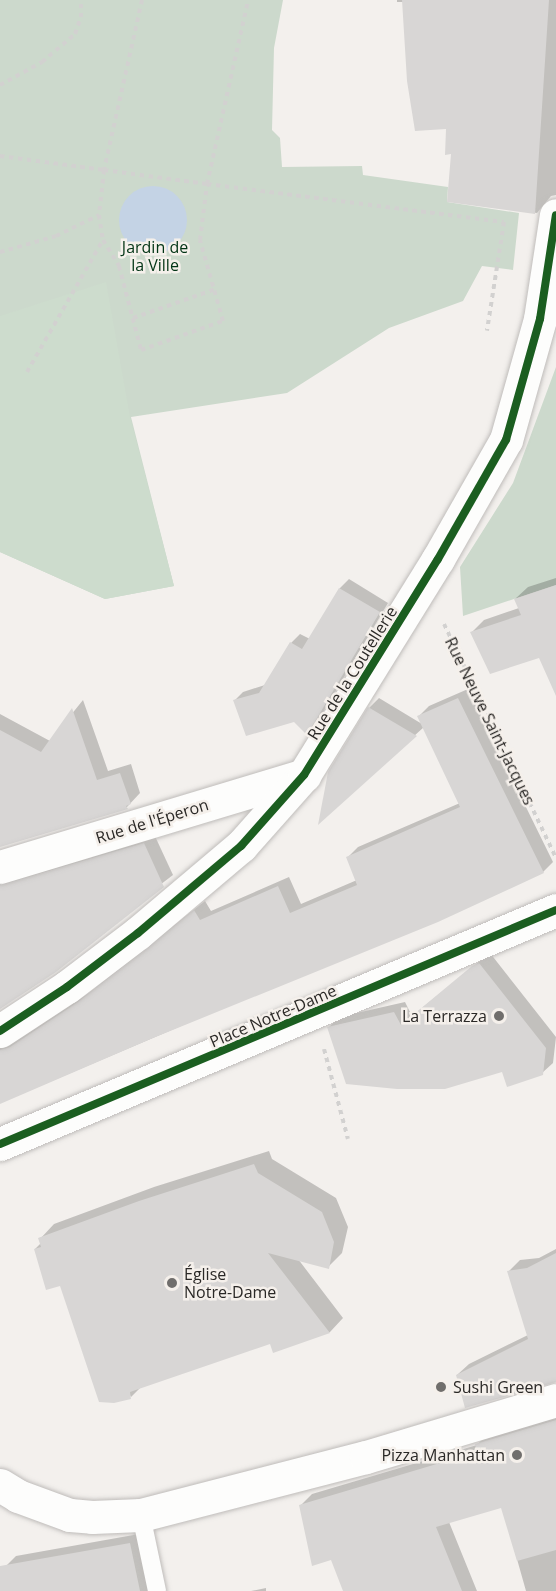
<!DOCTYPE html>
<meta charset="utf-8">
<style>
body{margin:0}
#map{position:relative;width:556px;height:1591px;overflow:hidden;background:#f3f0ed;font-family:"Open Sans",sans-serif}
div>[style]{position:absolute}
.green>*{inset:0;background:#ccd9cc}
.forest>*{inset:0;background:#cddccd}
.water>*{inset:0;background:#c4d3e5}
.round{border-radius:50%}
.shadow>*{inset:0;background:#0003}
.building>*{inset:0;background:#d8d6d5}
.path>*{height:4px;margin-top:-2px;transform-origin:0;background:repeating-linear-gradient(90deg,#d2d1d0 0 4.5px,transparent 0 9px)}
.roads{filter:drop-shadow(0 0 2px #bfbcba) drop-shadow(0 0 2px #bfbcba)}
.service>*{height:18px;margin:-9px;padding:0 9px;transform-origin:9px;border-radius:9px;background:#fdfdfc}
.minor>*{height:33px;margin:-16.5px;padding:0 16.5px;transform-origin:16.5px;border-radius:16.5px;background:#fdfdfc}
.tertiary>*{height:33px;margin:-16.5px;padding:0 16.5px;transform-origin:16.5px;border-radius:16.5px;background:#fdfdfc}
.cycleway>*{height:8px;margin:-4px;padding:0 4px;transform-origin:4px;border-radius:4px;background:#1b5e20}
.dots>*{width:16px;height:16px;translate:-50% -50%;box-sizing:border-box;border:3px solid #f5f0eb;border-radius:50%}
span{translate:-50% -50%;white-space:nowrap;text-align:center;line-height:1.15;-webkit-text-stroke:5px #f5f0eb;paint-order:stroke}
.park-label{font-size:16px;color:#023415}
.street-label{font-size:16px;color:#2a2826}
.poi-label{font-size:16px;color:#2a2826}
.right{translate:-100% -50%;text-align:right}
.left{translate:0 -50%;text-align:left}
</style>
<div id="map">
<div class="green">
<div style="clip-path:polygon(0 0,283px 0,274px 48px,272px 130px,280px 138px,282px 167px,362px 166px,363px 175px,448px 187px,447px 202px,519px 213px,513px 270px,482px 266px,463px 301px,389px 328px,287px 393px,131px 417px,174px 586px,105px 599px,0 552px)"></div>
<div style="clip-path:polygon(556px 367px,556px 585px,463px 616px,460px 567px,513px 483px)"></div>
</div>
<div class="forest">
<div style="clip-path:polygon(106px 282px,130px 417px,174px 586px,105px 599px,0 552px,0 316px)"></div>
</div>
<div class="water">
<div class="round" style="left:119px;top:186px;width:68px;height:68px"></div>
</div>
<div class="shadow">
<div style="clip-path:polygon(397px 0,556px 0,556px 195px,551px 196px,537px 213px,449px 201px,453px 152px,448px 127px,404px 2px,397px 2px)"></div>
<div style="clip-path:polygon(556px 578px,556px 650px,472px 632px,484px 620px,519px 608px,515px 599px,528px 587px)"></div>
<div style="clip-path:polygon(349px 579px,388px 603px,316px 724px,307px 733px,295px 720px,234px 701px,243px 692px,265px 685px,291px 643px,300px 634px,310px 639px,340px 588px)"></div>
<div style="clip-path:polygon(468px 689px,553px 862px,543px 872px,0 1103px,0 1036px,13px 1040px,22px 1037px,89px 993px,205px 901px,211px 911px,289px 877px,301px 904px,357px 880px,348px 857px,358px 847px,460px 803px,424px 727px,320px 821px,369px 708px,379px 698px,422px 724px,419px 716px,429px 706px)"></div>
<div style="clip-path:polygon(83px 700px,108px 771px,131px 764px,140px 793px,127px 807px,0 846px,0 714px,50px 741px)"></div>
<div style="clip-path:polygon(154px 834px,173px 875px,0 1007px,0 872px)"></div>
<div style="clip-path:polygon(490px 953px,556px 1037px,553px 1063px,542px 1073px,503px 1070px,329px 1027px,339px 1017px,405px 1002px,412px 1016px)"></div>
<div style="clip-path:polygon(269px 1151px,272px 1159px,336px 1198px,348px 1227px,342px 1253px,328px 1267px,298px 1259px,343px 1318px,330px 1332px,274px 1351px,271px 1342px,143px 1385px,131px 1397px,61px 1284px,35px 1249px,41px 1243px,40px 1239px,54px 1224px,154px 1187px)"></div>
<div style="clip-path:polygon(556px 1249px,556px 1381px,457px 1375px,469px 1364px,528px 1335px,509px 1271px,520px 1260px,539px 1258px)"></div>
<div style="clip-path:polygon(556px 1411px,556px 1591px,526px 1591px,502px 1506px,449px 1522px,477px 1591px,344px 1591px,332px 1559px,300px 1506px,312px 1494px,477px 1445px,488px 1433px)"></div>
<div style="clip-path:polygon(139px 1534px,151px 1591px,10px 1591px,6px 1566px,16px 1556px)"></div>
<div style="clip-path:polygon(266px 1588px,266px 1591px,251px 1591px)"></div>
</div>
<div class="building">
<div style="clip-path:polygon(402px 0,549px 0,535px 214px,447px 202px,451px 154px,445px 155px,446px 129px,415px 131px,407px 81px)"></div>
<div style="clip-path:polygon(556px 585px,556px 696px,539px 658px,490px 674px,470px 632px,521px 615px,514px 599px)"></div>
<div style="clip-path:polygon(339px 588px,380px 612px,307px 735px,294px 722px,246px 736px,233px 700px,259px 693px,290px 642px,302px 649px)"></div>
<div style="clip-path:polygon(458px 698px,544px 873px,438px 922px,153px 1038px,0 1104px,0 1050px,10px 1047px,78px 1002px,194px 910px,200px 920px,278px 886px,290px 913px,357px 885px,346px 857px,460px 807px,417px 716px)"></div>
<div style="clip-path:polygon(368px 707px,417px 736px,318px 825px,328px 772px)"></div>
<div style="clip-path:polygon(72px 708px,97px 780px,120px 773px,131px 804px,126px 806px,128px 809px,0 847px,0 730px,41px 752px)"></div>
<div style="clip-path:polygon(144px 843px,164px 887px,56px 972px,0 1009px,0 885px)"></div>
<div style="clip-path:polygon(479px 963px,546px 1048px,543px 1075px,507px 1087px,502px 1072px,445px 1089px,397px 1089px,346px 1084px,327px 1027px,394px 1012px,401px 1025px,472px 966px)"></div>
<div style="clip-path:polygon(254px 1164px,258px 1173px,322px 1212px,334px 1242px,329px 1269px,268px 1253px,330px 1333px,273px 1353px,270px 1344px,130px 1392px,131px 1399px,114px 1403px,99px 1402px,60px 1286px,46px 1290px,34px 1249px,41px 1247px,38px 1238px,139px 1201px)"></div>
<div style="clip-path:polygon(556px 1253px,556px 1382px,465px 1408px,456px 1375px,528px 1339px,507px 1271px,527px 1268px)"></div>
<div style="clip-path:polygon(556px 1420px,556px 1550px,517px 1561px,501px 1508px,436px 1527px,462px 1591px,343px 1591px,331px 1560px,312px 1566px,299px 1505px,477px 1452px,475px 1444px)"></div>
<div style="clip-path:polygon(130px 1543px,140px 1591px,0 1591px,0 1566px)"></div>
</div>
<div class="path">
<div style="left:142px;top:0;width:174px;rotate:102.6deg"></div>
<div style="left:104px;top:170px;width:104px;rotate:7.7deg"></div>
<div style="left:207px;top:184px;width:189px;rotate:-77.4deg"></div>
<div style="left:0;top:85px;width:48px;rotate:-28.7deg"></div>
<div style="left:42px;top:62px;width:43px;rotate:-40.3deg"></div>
<div style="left:75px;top:34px;width:18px;rotate:-71deg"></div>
<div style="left:81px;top:17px;width:17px;rotate:-90deg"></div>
<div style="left:0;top:156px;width:105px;rotate:7.7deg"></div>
<div style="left:104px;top:170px;width:45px;rotate:96.3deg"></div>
<div style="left:99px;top:215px;width:25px;rotate:81deg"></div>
<div style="left:103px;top:240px;width:31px;rotate:58deg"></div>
<div style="left:119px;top:266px;width:87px;rotate:75.3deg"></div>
<div style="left:141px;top:350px;width:87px;rotate:-19.5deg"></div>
<div style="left:223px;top:321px;width:84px;rotate:-105.9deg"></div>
<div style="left:200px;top:240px;width:56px;rotate:-82.9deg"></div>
<div style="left:207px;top:184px;width:299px;rotate:7.3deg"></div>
<div style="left:504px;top:222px;width:110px;rotate:98.9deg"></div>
<div style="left:0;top:252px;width:58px;rotate:-15.9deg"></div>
<div style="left:56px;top:236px;width:48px;rotate:-26deg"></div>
<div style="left:133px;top:318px;width:88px;rotate:-19.3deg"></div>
<div style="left:27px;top:372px;width:152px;rotate:-60.1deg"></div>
<div style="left:444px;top:624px;width:259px;rotate:64.4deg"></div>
<div style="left:324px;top:1049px;width:93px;rotate:75.1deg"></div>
</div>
<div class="roads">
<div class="service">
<div style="left:141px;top:1515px;width:78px;rotate:78.1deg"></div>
</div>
<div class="minor">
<div style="left:0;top:867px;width:318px;rotate:-16.8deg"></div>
<div style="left:0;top:1031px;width:80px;rotate:-33.3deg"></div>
<div style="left:67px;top:987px;width:89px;rotate:-37.3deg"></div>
<div style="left:138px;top:933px;width:135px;rotate:-40.2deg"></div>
<div style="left:241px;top:846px;width:95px;rotate:-48.4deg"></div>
<div style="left:304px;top:775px;width:254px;rotate:-58.2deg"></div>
<div style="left:438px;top:559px;width:137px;rotate:-60.3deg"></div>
<div style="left:506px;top:440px;width:126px;rotate:-74.3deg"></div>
<div style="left:540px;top:319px;width:105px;rotate:-81.3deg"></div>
<div style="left:0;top:1144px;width:603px;rotate:-22.82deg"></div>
</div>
<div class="tertiary">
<div style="left:0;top:1485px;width:21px;rotate:31deg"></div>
<div style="left:18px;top:1496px;width:55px;rotate:20.1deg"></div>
<div style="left:70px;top:1515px;width:22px;rotate:5deg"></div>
<div style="left:92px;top:1517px;width:49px;rotate:-2.3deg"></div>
<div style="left:141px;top:1515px;width:232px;rotate:-14.5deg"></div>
<div style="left:366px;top:1457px;width:198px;rotate:-16.7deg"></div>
</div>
</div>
<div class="cycleway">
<div style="left:0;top:1031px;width:80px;rotate:-33.3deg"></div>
<div style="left:67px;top:987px;width:89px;rotate:-37.3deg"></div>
<div style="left:138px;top:933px;width:135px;rotate:-40.2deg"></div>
<div style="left:241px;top:846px;width:95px;rotate:-48.4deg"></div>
<div style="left:304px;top:775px;width:254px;rotate:-58.2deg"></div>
<div style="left:438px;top:559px;width:137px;rotate:-60.3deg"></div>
<div style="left:506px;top:440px;width:126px;rotate:-74.3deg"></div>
<div style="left:540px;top:319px;width:105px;rotate:-81.3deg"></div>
<div style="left:0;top:1144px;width:603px;rotate:-22.82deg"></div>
</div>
<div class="dots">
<div style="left:499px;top:1016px;background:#706e6c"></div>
<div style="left:172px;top:1283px;background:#706e6c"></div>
<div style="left:441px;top:1387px;background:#706e6c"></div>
<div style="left:517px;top:1455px;background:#706e6c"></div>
</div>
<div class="park-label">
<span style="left:155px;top:256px">Jardin de<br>la Ville</span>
</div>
<div class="street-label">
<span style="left:352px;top:673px;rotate:-58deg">Rue de la Coutellerie</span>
<span style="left:490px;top:721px;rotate:64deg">Rue Neuve Saint-Jacques</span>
<span style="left:152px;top:821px;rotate:-17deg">Rue de l'Éperon</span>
<span style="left:273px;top:1016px;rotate:-23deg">Place Notre-Dame</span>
</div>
<div class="poi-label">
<span class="right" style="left:487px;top:1016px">La Terrazza</span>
<span class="left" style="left:184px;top:1283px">Église<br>Notre-Dame</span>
<span class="left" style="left:453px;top:1387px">Sushi Green</span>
<span class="right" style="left:505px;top:1455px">Pizza Manhattan</span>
</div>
</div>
